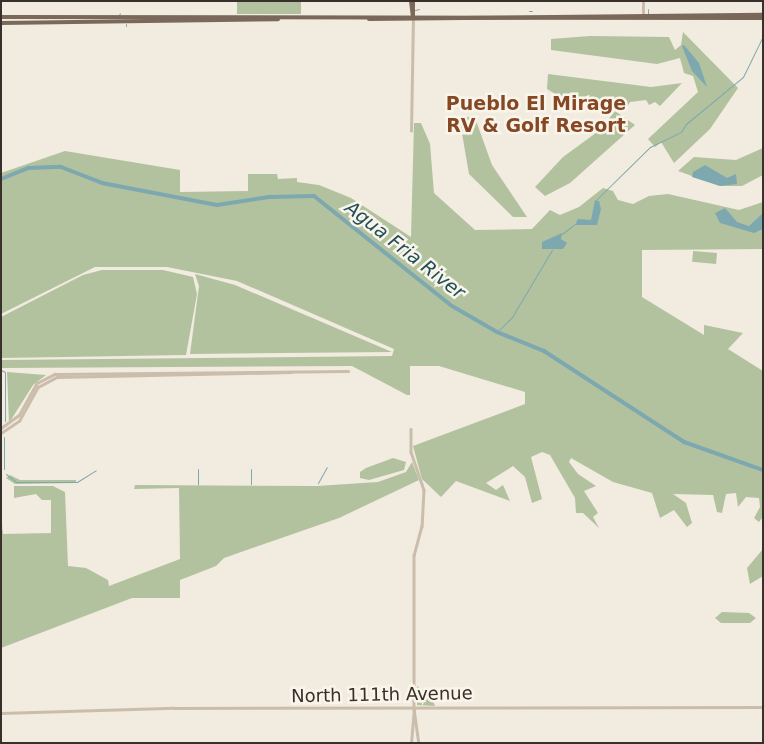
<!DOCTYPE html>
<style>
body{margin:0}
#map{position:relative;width:764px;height:744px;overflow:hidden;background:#f2ebdf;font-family:"DejaVu Sans",sans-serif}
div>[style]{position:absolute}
.green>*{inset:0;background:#b2c29f;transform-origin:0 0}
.water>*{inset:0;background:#7ea8af}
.stream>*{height:1px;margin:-0.5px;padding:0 0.5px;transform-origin:0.5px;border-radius:0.5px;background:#7ea8af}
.river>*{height:4px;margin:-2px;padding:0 2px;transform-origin:2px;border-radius:2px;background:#7ea8af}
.minor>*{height:2.5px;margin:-1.25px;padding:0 1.25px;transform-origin:1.25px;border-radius:1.25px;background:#cbbdab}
.major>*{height:4px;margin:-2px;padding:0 2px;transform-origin:2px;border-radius:2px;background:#7a695b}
span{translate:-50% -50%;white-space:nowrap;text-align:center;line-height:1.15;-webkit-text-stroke:5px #faf5eb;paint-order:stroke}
.street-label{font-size:18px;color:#38302a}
.neighbourhood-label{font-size:19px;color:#864724;font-weight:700}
.water-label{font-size:19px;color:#204f5a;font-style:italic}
.frame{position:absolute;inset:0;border:2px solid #38302a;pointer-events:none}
</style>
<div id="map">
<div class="green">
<div style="left:237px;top:1px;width:64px;height:13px"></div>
<div style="clip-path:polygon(683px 32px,738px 88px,710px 129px,674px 163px,661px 142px,655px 147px,648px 139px,698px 92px,693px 76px,684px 73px,680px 58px,657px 64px,551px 50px,551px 39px,590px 36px,669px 37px,675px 50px,681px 45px)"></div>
<div style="clip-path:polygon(548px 74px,651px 87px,682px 83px,660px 106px,655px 102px,649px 105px,646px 100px,630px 102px,627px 107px,557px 95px,547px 89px)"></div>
<div style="clip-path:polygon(615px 111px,635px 125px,570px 183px,545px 196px,535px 187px,563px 157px,600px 130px)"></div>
<div style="clip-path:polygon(459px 116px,475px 118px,492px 165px,527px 217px,513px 217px,469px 174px)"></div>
<div style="clip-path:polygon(414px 123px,421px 123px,430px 144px,434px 193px,475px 230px,532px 229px,550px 210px,560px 215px,579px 207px,603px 188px,613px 191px,618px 200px,633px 204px,649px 196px,668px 194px,739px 210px,763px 202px,763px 249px,642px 250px,642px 297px,704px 335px,704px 325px,743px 333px,728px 349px,763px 371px,763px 517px,759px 522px,754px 518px,760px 507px,759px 498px,746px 497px,738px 507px,736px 493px,726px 494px,722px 513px,717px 512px,713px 495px,673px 494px,686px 503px,692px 523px,687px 527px,674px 510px,660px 518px,652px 493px,613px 482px,571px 458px,569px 462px,578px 474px,596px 486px,584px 491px,598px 513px,593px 517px,599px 528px,583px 513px,576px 513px,575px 498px,550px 455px,542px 452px,531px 457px,542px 499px,532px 503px,525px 477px,513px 466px,486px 483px,496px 490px,503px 485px,510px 501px,456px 481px,441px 497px,422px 479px,413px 446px,525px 404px,525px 392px,439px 366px,410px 366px,410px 395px,407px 395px,352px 366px,1px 368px,1px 360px,392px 356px,394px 349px,237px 281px,167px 267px,95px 267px,1px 314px,1px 173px,65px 151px,180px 170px,180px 192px,248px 191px,248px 174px,277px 174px,278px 179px,297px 178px,297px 182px,319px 185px,351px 198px,411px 237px)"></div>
<div style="clip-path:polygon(763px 148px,763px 175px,742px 186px,720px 186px,678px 171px,694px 157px,736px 160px)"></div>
<div style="left:717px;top:253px;width:11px;height:24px;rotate:95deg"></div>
<div style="clip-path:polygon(102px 270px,163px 270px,193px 277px,197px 294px,186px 355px,1px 358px,1px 317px,83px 275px)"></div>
<div style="clip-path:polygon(195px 274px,235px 285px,392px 352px,190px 354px,199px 286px)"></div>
<div style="clip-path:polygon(7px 372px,46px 375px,33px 385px,9px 423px)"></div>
<div style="clip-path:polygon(393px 458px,406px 462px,404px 470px,369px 480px,360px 478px,360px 472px,366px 468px)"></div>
<div style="clip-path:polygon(412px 462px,419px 480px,339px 518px,224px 558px,216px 566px,180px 580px,180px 598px,132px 598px,1px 648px,1px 517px,3px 534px,51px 533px,51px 500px,42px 500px,36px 494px,3px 500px,14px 498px,14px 486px,53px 486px,65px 492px,68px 566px,86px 568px,108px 580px,109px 586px,180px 559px,179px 488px,134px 489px,135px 485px,317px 486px,378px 482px,406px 472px)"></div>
<div style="clip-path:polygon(10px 475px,20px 480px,76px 480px,76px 483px,15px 484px,6px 478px)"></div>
<div style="clip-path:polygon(763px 549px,763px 576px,750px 584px,747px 568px)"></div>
<div style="clip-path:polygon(722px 612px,749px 613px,756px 618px,750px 623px,721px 623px,715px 618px)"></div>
<div style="clip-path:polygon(417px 686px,432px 698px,435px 706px,417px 705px)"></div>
</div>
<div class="water">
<div style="clip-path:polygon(684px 45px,699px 63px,707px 87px,692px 71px,682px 46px)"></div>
<div style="clip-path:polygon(705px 165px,727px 178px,736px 174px,737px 184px,720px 186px,692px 177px,693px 172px)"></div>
<div style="clip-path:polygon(595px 200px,599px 201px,601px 209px,597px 225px,575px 225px,578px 219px,591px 220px)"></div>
<div style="clip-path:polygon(725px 208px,737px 222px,749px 226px,763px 213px,763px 229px,754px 233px,720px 223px,715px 213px)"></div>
<div style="clip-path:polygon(562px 233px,561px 239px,567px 243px,563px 249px,542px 249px,542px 242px)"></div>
</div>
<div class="stream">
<div style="left:648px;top:9px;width:4px;rotate:90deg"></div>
<div style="left:415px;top:10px;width:4px;rotate:-14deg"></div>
<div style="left:529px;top:11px;width:3px"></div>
<div style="left:119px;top:15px;width:2px;rotate:-63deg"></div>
<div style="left:126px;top:24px;width:2px;rotate:90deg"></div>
<div style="left:597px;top:199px;width:74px;rotate:-44.5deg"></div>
<div style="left:650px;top:147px;width:34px;rotate:-26deg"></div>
<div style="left:681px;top:132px;width:9px;rotate:-58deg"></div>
<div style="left:686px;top:124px;width:74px;rotate:-39.5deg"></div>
<div style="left:743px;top:77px;width:46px;rotate:-64deg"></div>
<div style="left:562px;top:234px;width:16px;rotate:-38deg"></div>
<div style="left:497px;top:332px;width:21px;rotate:-45deg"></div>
<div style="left:512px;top:317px;width:78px;rotate:-59.2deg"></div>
<div style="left:1px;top:370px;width:4px;rotate:27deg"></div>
<div style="left:5px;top:372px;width:49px;rotate:90deg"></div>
<div style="left:4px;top:469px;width:32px;rotate:-90deg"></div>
<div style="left:198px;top:469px;width:15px;rotate:90deg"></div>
<div style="left:6px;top:474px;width:13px;rotate:39deg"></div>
<div style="left:16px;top:482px;width:61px"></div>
<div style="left:77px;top:482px;width:22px;rotate:-32deg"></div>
<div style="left:318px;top:483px;width:18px;rotate:-61deg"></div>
<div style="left:251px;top:484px;width:15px;rotate:-90deg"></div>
</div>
<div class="river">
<div style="left:1px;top:179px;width:29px;rotate:-22deg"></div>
<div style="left:28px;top:168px;width:33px;rotate:-2deg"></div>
<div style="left:61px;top:167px;width:44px;rotate:21.3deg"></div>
<div style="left:102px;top:183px;width:117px;rotate:10.8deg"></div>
<div style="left:217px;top:205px;width:53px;rotate:-8.7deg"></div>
<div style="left:269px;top:197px;width:45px;rotate:-1.3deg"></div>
<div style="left:314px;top:196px;width:176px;rotate:38.6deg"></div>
<div style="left:452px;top:306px;width:52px;rotate:30deg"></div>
<div style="left:497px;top:332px;width:51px;rotate:22deg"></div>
<div style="left:544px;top:351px;width:167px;rotate:33deg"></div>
<div style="left:684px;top:442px;width:84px;rotate:19.5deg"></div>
</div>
<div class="minor">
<div style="left:643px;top:17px;width:16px;rotate:-90deg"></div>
<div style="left:411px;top:131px;width:113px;rotate:-89deg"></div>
<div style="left:1px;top:428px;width:22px;rotate:-36deg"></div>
<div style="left:19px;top:415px;width:37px;rotate:-61deg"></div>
<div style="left:37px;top:383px;width:20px;rotate:-27deg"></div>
<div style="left:55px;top:374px;width:293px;rotate:-0.6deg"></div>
<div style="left:411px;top:429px;width:23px;rotate:90deg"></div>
<div style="left:411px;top:452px;width:40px;rotate:71.1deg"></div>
<div style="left:424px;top:490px;width:36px;rotate:93deg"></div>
<div style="left:422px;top:526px;width:30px;rotate:105deg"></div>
<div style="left:414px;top:555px;width:154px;rotate:90deg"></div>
<div style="left:414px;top:709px;width:34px;rotate:82deg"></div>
<div style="left:1px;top:433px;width:22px;rotate:-34deg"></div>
<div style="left:19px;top:421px;width:39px;rotate:-61deg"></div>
<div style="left:38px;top:387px;width:21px;rotate:-28deg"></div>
<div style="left:57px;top:377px;width:234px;rotate:-1.2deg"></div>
<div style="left:1px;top:713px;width:173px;rotate:-1.7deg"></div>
<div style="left:174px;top:708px;width:589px;rotate:-0.1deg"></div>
<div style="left:411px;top:743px;width:33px;rotate:-85deg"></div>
</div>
<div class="major">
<div style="left:411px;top:1px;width:16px;rotate:83deg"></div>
<div style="left:1px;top:17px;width:762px;rotate:0.08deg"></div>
<div style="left:413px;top:18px;width:17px;rotate:-90deg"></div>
<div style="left:369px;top:19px;width:394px;rotate:-0.6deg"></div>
<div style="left:1px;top:23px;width:277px;rotate:-0.8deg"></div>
</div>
<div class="street-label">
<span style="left:382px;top:695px;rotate:-1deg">North 111th Avenue</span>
</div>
<div class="neighbourhood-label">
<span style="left:536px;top:115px">Pueblo El Mirage<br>RV &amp; Golf Resort</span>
</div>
<div class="water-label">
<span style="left:405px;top:250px;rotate:38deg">Agua Fria River</span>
</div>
<div class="frame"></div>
</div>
